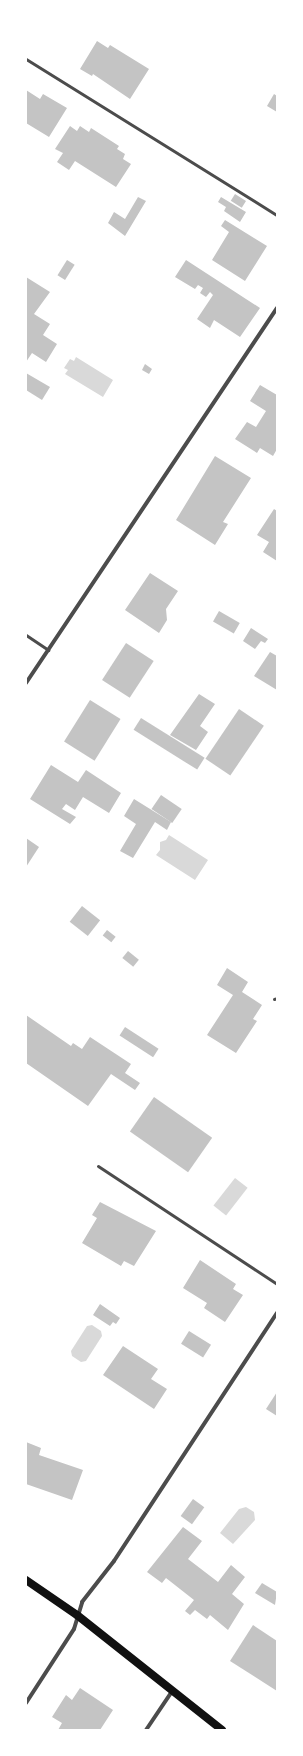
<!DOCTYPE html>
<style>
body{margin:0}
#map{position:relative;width:303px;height:1756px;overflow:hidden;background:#fff;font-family:Karla,sans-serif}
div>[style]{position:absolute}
.water>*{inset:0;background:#d9d9d9;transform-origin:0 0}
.building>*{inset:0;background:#c4c4c4;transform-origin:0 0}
.service>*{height:3px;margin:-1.5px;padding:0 1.5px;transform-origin:1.5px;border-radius:1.5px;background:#4c4c4c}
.minor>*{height:4px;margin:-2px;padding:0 2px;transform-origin:2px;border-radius:2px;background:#4c4c4c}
.secondary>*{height:8px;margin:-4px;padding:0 4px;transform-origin:4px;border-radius:4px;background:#111}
span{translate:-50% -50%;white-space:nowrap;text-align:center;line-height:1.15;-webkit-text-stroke:3px #fff;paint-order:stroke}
.frame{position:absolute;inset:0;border:27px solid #fff;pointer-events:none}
</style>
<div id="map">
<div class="water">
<div style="clip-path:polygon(76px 357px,113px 380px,103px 397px,65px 374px,68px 370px,64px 368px,70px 359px,74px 361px)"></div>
<div style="clip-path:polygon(169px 835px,208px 860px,195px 880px,156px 855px,160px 850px,160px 842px,166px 840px)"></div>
<div style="left:235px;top:1178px;width:16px;height:35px;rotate:38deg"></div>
<div style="clip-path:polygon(92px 1325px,101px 1331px,102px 1336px,86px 1361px,81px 1362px,72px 1356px,71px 1351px,87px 1326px)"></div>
<div style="clip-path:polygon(246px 1507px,254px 1512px,255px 1520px,233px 1544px,220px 1533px,239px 1509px)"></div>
</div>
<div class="building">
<div style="clip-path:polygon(97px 41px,108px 48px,110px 45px,149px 69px,130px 99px,93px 74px,92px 76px,80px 69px)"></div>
<div style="clip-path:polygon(26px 90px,40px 99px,43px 94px,67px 108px,49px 137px,26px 123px)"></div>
<div style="clip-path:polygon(274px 94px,277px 96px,277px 112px,267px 106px)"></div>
<div style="clip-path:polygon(70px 126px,77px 131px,80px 126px,89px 132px,91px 128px,119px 146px,117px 149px,125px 154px,123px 159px,131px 164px,116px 187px,75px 161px,69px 170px,57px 162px,63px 153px,55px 149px)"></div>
<div style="left:235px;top:194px;width:13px;height:8px;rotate:32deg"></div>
<div style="clip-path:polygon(138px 197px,146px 201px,125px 236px,108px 223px,114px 212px,125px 219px)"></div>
<div style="clip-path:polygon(221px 197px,246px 212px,240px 222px,224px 211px,226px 207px,218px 202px)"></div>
<div style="clip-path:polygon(225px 220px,267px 246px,245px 281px,212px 260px,229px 232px,221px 226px)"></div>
<div style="left:67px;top:260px;width:9px;height:18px;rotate:32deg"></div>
<div style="clip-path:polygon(186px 260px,260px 308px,240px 337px,214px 320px,210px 328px,197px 319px,213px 295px,210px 292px,206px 297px,200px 293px,203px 288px,198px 285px,195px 289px,175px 277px)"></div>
<div style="clip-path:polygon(26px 277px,50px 292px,34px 314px,50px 324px,43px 335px,57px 344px,46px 362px,32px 353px,26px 362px)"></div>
<div style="clip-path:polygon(145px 364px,152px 369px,149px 374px,142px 370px)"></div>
<div style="clip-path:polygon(26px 373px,50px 387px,42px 400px,26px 390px)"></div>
<div style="clip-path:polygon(260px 385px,277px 395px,277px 449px,273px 456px,260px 448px,257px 453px,235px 439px,247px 422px,256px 427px,266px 411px,250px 401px)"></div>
<div style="clip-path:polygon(215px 456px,251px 478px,223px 522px,228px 524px,215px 545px,176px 520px)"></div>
<div style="clip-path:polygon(274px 509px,277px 511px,277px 561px,263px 552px,269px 542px,257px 535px)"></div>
<div style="clip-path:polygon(150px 573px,178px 591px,166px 609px,167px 620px,159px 633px,125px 610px)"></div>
<div style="left:219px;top:611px;width:24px;height:12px;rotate:30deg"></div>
<div style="clip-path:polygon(251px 628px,268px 639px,265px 643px,261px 641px,255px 649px,243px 641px)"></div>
<div style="left:126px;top:643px;width:33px;height:44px;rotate:33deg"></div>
<div style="clip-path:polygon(270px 652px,277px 656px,277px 690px,254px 676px)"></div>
<div style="clip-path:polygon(199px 694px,215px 704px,200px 726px,208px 732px,196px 750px,170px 735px)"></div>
<div style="left:90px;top:700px;width:36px;height:49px;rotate:32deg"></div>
<div style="left:239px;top:709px;width:30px;height:60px;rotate:34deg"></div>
<div style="left:141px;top:718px;width:75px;height:14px;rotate:32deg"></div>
<div style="clip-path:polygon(51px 765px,78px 782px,86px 770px,121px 793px,109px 813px,83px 797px,75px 810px,66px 804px,62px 809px,76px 817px,70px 824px,30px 799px)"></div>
<div style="left:161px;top:795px;width:25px;height:17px;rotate:34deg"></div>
<div style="clip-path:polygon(134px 799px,171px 822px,167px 830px,155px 822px,133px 858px,120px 851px,136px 824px,124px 816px)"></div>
<div style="clip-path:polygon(26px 838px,39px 847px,26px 867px)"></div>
<div style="left:82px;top:906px;width:23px;height:20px;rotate:38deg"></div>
<div style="left:107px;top:930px;width:11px;height:7px;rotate:38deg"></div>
<div style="left:128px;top:951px;width:14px;height:9px;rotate:39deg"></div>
<div style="clip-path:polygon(227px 968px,248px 982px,242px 992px,262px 1005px,253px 1019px,257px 1021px,236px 1053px,207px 1035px,233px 995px,217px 985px)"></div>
<div style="clip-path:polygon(26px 1015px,71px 1046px,73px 1043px,82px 1049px,90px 1037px,131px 1064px,125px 1073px,140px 1083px,135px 1090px,111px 1074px,88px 1106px,26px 1063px)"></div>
<div style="left:125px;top:1027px;width:40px;height:10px;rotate:33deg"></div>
<div style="left:154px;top:1097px;width:71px;height:42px;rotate:35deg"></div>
<div style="clip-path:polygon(100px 1202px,156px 1231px,134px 1266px,124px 1261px,121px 1266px,82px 1243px,97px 1218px,92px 1215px)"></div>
<div style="clip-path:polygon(200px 1260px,236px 1284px,233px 1289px,243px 1295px,225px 1322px,204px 1308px,207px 1303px,183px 1288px)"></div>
<div style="clip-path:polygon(100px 1304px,120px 1318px,116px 1324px,113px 1322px,110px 1326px,93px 1315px)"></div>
<div style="left:189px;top:1331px;width:26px;height:15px;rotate:32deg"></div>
<div style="clip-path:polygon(123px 1346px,158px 1369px,151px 1379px,167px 1389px,154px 1409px,103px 1375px)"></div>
<div style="clip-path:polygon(277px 1392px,277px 1416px,266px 1409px)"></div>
<div style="clip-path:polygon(26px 1442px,41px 1448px,39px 1455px,83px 1470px,72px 1500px,26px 1484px)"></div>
<div style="left:193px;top:1499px;width:14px;height:21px;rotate:36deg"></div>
<div style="clip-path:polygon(183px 1527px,202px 1541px,188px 1559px,218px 1582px,231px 1565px,245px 1577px,232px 1594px,244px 1604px,228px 1630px,210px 1615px,207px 1619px,195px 1610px,190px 1615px,185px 1611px,194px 1600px,166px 1578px,162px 1583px,147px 1572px)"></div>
<div style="clip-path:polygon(262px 1583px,277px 1592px,275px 1605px,255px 1593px)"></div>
<div style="clip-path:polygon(253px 1625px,277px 1641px,277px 1691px,230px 1661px)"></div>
<div style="clip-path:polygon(80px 1688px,113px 1710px,100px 1730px,58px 1730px,62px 1723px,52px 1717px,66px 1695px,72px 1700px)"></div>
</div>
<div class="service">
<div style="left:26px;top:59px;width:296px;rotate:31.9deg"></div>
<div style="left:26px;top:635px;width:27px;rotate:34deg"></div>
<div style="left:274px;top:999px;width:3px;rotate:-18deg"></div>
<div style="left:98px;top:1166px;width:214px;rotate:33.4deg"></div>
</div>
<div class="minor">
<div style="left:26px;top:683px;width:451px;rotate:-56.2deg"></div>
<div style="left:26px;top:1703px;width:88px;rotate:-57deg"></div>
<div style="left:74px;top:1629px;width:28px;rotate:-73deg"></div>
<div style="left:82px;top:1602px;width:52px;rotate:-52deg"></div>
<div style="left:114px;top:1561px;width:297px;rotate:-56.7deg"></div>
<div style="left:146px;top:1730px;width:48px;rotate:-56deg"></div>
</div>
<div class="secondary">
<div style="left:26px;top:1580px;width:62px;rotate:34.5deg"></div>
<div style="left:77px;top:1615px;width:185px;rotate:38.4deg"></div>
</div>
<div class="frame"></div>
</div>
